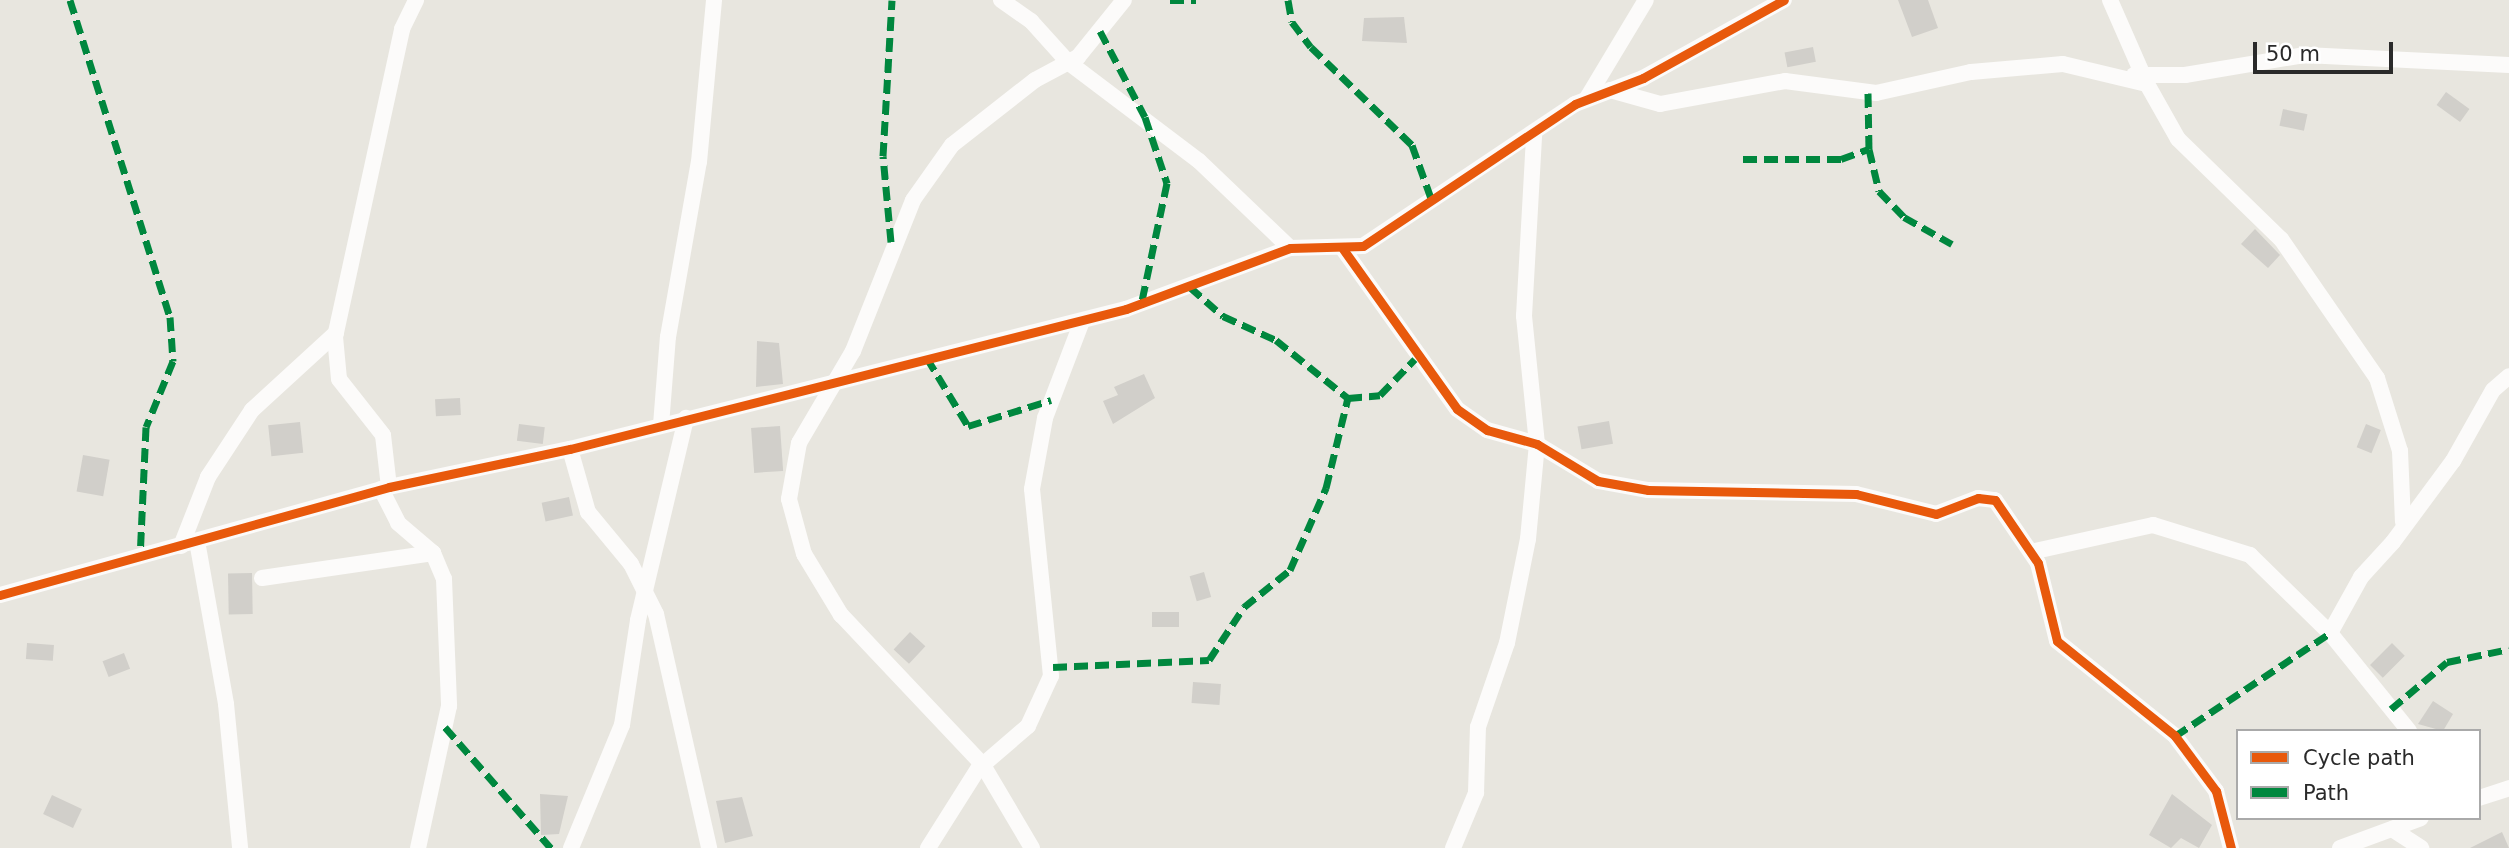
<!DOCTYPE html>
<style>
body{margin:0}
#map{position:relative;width:2509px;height:848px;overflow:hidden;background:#e8e6df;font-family:"DejaVu Sans",sans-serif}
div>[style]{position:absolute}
.building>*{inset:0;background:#d1cfca;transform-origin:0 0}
.street>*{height:16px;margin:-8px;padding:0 8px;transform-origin:8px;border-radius:8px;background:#fcfbfa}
.quiet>*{height:7px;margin-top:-3.5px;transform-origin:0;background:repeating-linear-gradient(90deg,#00873e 0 14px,transparent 0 21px)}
.cycleway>*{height:9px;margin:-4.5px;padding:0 4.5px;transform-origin:4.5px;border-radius:4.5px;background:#e8590c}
span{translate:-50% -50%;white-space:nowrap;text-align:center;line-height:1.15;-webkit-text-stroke:6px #fff;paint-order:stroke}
.legend{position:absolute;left:2236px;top:729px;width:245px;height:91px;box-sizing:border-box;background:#fff;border:2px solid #aaa;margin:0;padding:9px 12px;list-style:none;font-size:21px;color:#2a2a2a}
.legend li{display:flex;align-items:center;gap:14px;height:35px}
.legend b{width:35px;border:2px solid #aaa}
.scale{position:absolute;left:2253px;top:42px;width:140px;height:32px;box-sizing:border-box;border:4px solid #2a2a2a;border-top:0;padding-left:9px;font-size:21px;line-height:24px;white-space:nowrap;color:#2a2a2a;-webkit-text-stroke:5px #fff;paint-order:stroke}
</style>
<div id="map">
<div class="building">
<div style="clip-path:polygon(1898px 0,1928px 0,1938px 28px,1912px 37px)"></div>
<div style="clip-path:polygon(1404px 17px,1407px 43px,1362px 41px,1364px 18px)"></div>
<div style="left:1813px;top:47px;width:15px;height:29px;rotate:79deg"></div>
<div style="left:2446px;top:92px;width:29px;height:16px;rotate:36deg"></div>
<div style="left:2283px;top:109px;width:25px;height:17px;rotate:12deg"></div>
<div style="clip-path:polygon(2255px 229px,2280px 255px,2268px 268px,2241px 244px)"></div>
<div style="clip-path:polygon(757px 341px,779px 343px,783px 384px,756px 387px)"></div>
<div style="clip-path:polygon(1144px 374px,1155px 398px,1113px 424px,1103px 401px,1118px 395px,1114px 387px)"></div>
<div style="left:460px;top:398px;width:17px;height:25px;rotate:87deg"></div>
<div style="left:1609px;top:421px;width:23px;height:32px;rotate:80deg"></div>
<div style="left:300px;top:422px;width:31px;height:32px;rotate:84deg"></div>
<div style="left:519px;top:424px;width:26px;height:17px;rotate:7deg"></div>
<div style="left:2366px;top:424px;width:16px;height:25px;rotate:22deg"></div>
<div style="left:780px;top:426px;width:45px;height:29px;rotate:86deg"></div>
<div style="left:83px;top:455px;width:27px;height:37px;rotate:10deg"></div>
<div style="left:569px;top:497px;width:19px;height:28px;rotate:78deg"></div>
<div style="left:1204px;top:572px;width:26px;height:15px;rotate:74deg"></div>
<div style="left:252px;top:573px;width:41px;height:24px;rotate:89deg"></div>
<div style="left:1179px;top:612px;width:15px;height:27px;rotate:90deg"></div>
<div style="left:910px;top:632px;width:21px;height:24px;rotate:43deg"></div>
<div style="left:27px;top:643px;width:27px;height:16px;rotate:4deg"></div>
<div style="left:2392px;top:643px;width:18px;height:31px;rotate:45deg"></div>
<div style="left:124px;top:653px;width:17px;height:23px;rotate:69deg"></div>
<div style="left:1193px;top:682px;width:28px;height:21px;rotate:4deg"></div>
<div style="clip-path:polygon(2433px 701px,2453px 714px,2443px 731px,2418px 724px)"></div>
<div style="clip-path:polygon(540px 794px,568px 796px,559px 834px,541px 835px)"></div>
<div style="clip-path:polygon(2172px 794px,2212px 825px,2199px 848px,2181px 838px,2171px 848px,2149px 835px)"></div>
<div style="left:52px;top:795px;width:33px;height:21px;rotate:25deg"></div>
<div style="clip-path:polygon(742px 797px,753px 836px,725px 843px,716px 801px)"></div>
<div style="clip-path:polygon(2502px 832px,2509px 848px,2470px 848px)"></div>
</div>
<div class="street">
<div style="left:1001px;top:0;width:37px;rotate:35deg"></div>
<div style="left:1031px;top:21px;width:55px;rotate:47.9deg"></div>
<div style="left:1068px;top:62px;width:164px;rotate:37.1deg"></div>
<div style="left:1199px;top:161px;width:126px;rotate:43.7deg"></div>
<div style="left:2110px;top:0;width:90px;rotate:66.3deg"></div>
<div style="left:2134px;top:75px;width:51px"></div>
<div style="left:2185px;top:75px;width:122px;rotate:-9.5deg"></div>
<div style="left:2305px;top:55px;width:204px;rotate:2.8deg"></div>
<div style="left:1610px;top:90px;width:52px;rotate:15.6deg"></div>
<div style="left:1660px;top:104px;width:127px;rotate:-10.4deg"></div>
<div style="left:1785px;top:81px;width:92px;rotate:7.5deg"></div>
<div style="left:1876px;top:93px;width:97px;rotate:-12.5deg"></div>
<div style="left:1971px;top:72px;width:92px;rotate:-5deg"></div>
<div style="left:2063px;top:64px;width:86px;rotate:13.4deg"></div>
<div style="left:2147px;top:84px;width:63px;rotate:60.6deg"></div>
<div style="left:2178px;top:139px;width:144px;rotate:44.2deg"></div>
<div style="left:2281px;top:239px;width:169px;rotate:55.4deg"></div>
<div style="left:2377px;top:378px;width:77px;rotate:72.5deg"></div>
<div style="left:2400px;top:451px;width:71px;rotate:87.6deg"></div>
<div style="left:1587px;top:98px;width:114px;rotate:-59deg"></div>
<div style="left:1343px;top:249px;width:196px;rotate:54.5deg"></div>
<div style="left:1457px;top:409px;width:37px;rotate:35deg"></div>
<div style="left:1487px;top:430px;width:52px;rotate:15.6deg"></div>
<div style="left:1537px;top:444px;width:71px;rotate:31.2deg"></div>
<div style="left:1598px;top:481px;width:51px;rotate:10.2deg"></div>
<div style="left:1648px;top:490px;width:208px;rotate:1.1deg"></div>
<div style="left:1856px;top:494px;width:82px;rotate:14deg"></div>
<div style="left:1936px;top:514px;width:45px;rotate:-20.9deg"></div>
<div style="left:1978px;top:498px;width:17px;rotate:7deg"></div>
<div style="left:1995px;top:500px;width:76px;rotate:55.7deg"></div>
<div style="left:2038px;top:563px;width:80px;rotate:76.3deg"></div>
<div style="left:2057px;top:641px;width:151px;rotate:38.8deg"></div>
<div style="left:2175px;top:736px;width:69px;rotate:53.3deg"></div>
<div style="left:2216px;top:791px;width:59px;rotate:75.3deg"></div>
<div style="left:661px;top:425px;width:88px;rotate:-85.5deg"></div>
<div style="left:668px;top:337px;width:178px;rotate:-80deg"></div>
<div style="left:699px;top:162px;width:163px;rotate:-84.7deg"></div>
<div style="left:570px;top:449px;width:66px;rotate:74.1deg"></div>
<div style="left:588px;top:512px;width:67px;rotate:50.4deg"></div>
<div style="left:631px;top:564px;width:56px;rotate:63.4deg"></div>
<div style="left:656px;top:614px;width:240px;rotate:77.2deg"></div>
<div style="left:389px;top:487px;width:52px;rotate:-96.6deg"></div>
<div style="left:383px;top:435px;width:71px;rotate:-128.2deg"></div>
<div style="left:339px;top:379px;width:42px;rotate:-95.4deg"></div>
<div style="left:335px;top:337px;width:315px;rotate:-77.7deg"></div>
<div style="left:402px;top:29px;width:32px;rotate:-64deg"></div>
<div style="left:381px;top:489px;width:38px;rotate:63deg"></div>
<div style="left:398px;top:523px;width:46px;rotate:40.6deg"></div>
<div style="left:433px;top:553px;width:28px;rotate:67deg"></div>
<div style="left:444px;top:579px;width:127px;rotate:87.7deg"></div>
<div style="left:449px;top:706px;width:145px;rotate:102.3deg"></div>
<div style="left:197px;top:541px;width:166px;rotate:79.9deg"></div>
<div style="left:226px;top:704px;width:145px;rotate:84.4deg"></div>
<div style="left:181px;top:546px;width:74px;rotate:-68.6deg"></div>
<div style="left:208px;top:477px;width:80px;rotate:-56.7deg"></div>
<div style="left:252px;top:410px;width:114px;rotate:-42.5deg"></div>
<div style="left:2031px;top:552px;width:125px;rotate:-12.5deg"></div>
<div style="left:2153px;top:525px;width:102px;rotate:17.2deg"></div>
<div style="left:2250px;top:555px;width:112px;rotate:44.3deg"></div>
<div style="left:2330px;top:633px;width:126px;rotate:51.1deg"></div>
<div style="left:262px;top:578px;width:173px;rotate:-8.3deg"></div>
<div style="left:0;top:595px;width:404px;rotate:-15.5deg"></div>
<div style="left:389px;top:487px;width:185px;rotate:-11.9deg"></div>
<div style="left:570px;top:449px;width:573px;rotate:-14.13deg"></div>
<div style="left:1126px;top:309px;width:175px;rotate:-20.4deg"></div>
<div style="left:1290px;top:248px;width:73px;rotate:-1.6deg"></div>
<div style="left:1363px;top:246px;width:255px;rotate:-33.8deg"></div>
<div style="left:1575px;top:104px;width:73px;rotate:-20.9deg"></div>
<div style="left:1643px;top:78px;width:161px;rotate:-29deg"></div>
<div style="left:2330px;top:633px;width:64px;rotate:-61deg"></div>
<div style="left:2361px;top:577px;width:47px;rotate:-47.6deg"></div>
<div style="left:2393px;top:542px;width:101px;rotate:-53.5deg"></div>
<div style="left:2453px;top:461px;width:81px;rotate:-60.6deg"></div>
<div style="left:2493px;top:390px;width:21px;rotate:-41deg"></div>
<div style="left:2479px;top:798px;width:32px;rotate:-18deg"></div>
<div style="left:2392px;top:829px;width:35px;rotate:33deg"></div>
<div style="left:571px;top:848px;width:133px;rotate:-67.5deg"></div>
<div style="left:622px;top:725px;width:106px;rotate:-81.3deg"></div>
<div style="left:638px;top:620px;width:208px;rotate:-76.6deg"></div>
<div style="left:928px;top:848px;width:93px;rotate:-57.7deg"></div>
<div style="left:978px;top:769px;width:66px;rotate:-40.7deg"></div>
<div style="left:1028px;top:726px;width:55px;rotate:-65.3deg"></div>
<div style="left:1051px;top:676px;width:188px;rotate:-95.8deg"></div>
<div style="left:1032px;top:489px;width:72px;rotate:-79.6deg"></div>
<div style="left:1045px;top:418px;width:104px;rotate:-69.1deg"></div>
<div style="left:1032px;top:848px;width:96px;rotate:-120.6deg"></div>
<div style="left:983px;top:765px;width:207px;rotate:-133.4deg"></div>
<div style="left:841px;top:615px;width:71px;rotate:-121.2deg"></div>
<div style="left:804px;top:554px;width:57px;rotate:-105.3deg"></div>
<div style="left:789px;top:499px;width:57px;rotate:-79.9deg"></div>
<div style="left:799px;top:443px;width:107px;rotate:-59.6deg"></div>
<div style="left:853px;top:351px;width:162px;rotate:-68.3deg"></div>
<div style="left:913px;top:200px;width:67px;rotate:-54.7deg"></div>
<div style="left:952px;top:145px;width:105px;rotate:-38.1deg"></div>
<div style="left:1035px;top:80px;width:49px;rotate:-28.1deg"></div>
<div style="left:1078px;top:57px;width:73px;rotate:-51.1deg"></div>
<div style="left:1453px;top:848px;width:60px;rotate:-67.3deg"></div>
<div style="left:1476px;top:793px;width:66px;rotate:-88.3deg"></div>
<div style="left:1478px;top:727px;width:89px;rotate:-71deg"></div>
<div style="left:1507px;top:643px;width:106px;rotate:-78.6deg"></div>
<div style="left:1528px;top:539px;width:95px;rotate:-84.6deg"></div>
<div style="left:1537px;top:444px;width:129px;rotate:-95.8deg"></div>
<div style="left:1524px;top:316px;width:181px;rotate:-86.8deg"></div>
<div style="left:2340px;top:848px;width:86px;rotate:-20.3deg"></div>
</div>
<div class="quiet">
<div style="left:70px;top:0;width:332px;rotate:72.5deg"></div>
<div style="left:170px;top:317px;width:44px;rotate:86.1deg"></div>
<div style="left:173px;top:361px;width:71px;rotate:112.2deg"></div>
<div style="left:146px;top:427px;width:131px;rotate:92.6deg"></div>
<div style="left:1170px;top:0;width:26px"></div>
<div style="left:1288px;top:0;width:22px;rotate:80deg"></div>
<div style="left:1292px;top:22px;width:31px;rotate:53deg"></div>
<div style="left:1311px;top:47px;width:141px;rotate:44.1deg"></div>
<div style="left:1412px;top:145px;width:59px;rotate:70.3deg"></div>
<div style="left:1100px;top:31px;width:97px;rotate:62.4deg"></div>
<div style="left:1145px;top:117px;width:70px;rotate:71.6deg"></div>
<div style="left:1167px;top:183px;width:125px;rotate:102deg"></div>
<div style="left:1868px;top:93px;width:56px;rotate:89deg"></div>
<div style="left:1869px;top:149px;width:43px;rotate:76.6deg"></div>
<div style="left:1879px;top:191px;width:36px;rotate:46deg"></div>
<div style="left:1904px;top:217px;width:55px;rotate:29.4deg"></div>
<div style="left:1743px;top:159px;width:98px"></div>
<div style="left:1841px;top:159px;width:30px;rotate:-20deg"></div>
<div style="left:891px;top:242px;width:86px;rotate:-95.3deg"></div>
<div style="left:883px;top:156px;width:156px;rotate:-86.7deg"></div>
<div style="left:1190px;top:287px;width:44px;rotate:41.3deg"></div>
<div style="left:1223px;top:316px;width:58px;rotate:24.4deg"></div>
<div style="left:1276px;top:340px;width:92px;rotate:38.9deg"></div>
<div style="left:1348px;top:398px;width:32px;rotate:-5deg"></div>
<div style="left:1380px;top:395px;width:50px;rotate:-45.8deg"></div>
<div style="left:927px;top:358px;width:79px;rotate:58.9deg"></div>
<div style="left:968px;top:426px;width:87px;rotate:-17.4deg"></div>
<div style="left:1053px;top:667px;width:156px;rotate:-2.6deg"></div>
<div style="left:1209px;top:660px;width:64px;rotate:-56.6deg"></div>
<div style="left:1244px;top:607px;width:59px;rotate:-38.8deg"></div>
<div style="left:1290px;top:570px;width:90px;rotate:-66.3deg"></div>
<div style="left:1326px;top:488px;width:93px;rotate:-76.3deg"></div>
<div style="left:2391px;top:709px;width:73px;rotate:-40deg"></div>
<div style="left:2447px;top:662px;width:63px;rotate:-11.8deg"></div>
<div style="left:445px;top:727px;width:161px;rotate:48.8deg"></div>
<div style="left:2175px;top:736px;width:186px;rotate:-33.6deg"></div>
</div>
<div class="cycleway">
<div style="left:1343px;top:249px;width:196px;rotate:54.5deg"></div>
<div style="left:1457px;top:409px;width:37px;rotate:35deg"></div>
<div style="left:1487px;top:430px;width:52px;rotate:15.6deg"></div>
<div style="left:1537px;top:444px;width:71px;rotate:31.2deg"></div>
<div style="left:1598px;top:481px;width:51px;rotate:10.2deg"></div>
<div style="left:1648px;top:490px;width:208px;rotate:1.1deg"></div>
<div style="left:1856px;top:494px;width:82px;rotate:14deg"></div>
<div style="left:1936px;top:514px;width:45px;rotate:-20.9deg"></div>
<div style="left:1978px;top:498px;width:17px;rotate:7deg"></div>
<div style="left:1995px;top:500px;width:76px;rotate:55.7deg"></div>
<div style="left:2038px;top:563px;width:80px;rotate:76.3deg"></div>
<div style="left:2057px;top:641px;width:151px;rotate:38.8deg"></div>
<div style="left:2175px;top:736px;width:69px;rotate:53.3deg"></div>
<div style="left:2216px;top:791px;width:59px;rotate:75.3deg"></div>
<div style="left:0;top:595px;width:404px;rotate:-15.5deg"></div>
<div style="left:389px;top:487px;width:185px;rotate:-11.9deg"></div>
<div style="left:570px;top:449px;width:573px;rotate:-14.13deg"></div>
<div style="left:1126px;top:309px;width:175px;rotate:-20.4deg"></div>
<div style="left:1290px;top:248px;width:73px;rotate:-1.6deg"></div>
<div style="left:1363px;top:246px;width:255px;rotate:-33.8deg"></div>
<div style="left:1575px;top:104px;width:73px;rotate:-20.9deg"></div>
<div style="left:1643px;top:78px;width:161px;rotate:-29deg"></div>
</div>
<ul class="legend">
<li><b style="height:9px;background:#e8590c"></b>Cycle path</li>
<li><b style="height:9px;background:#00873e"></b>Path</li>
</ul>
<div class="scale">50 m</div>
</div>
